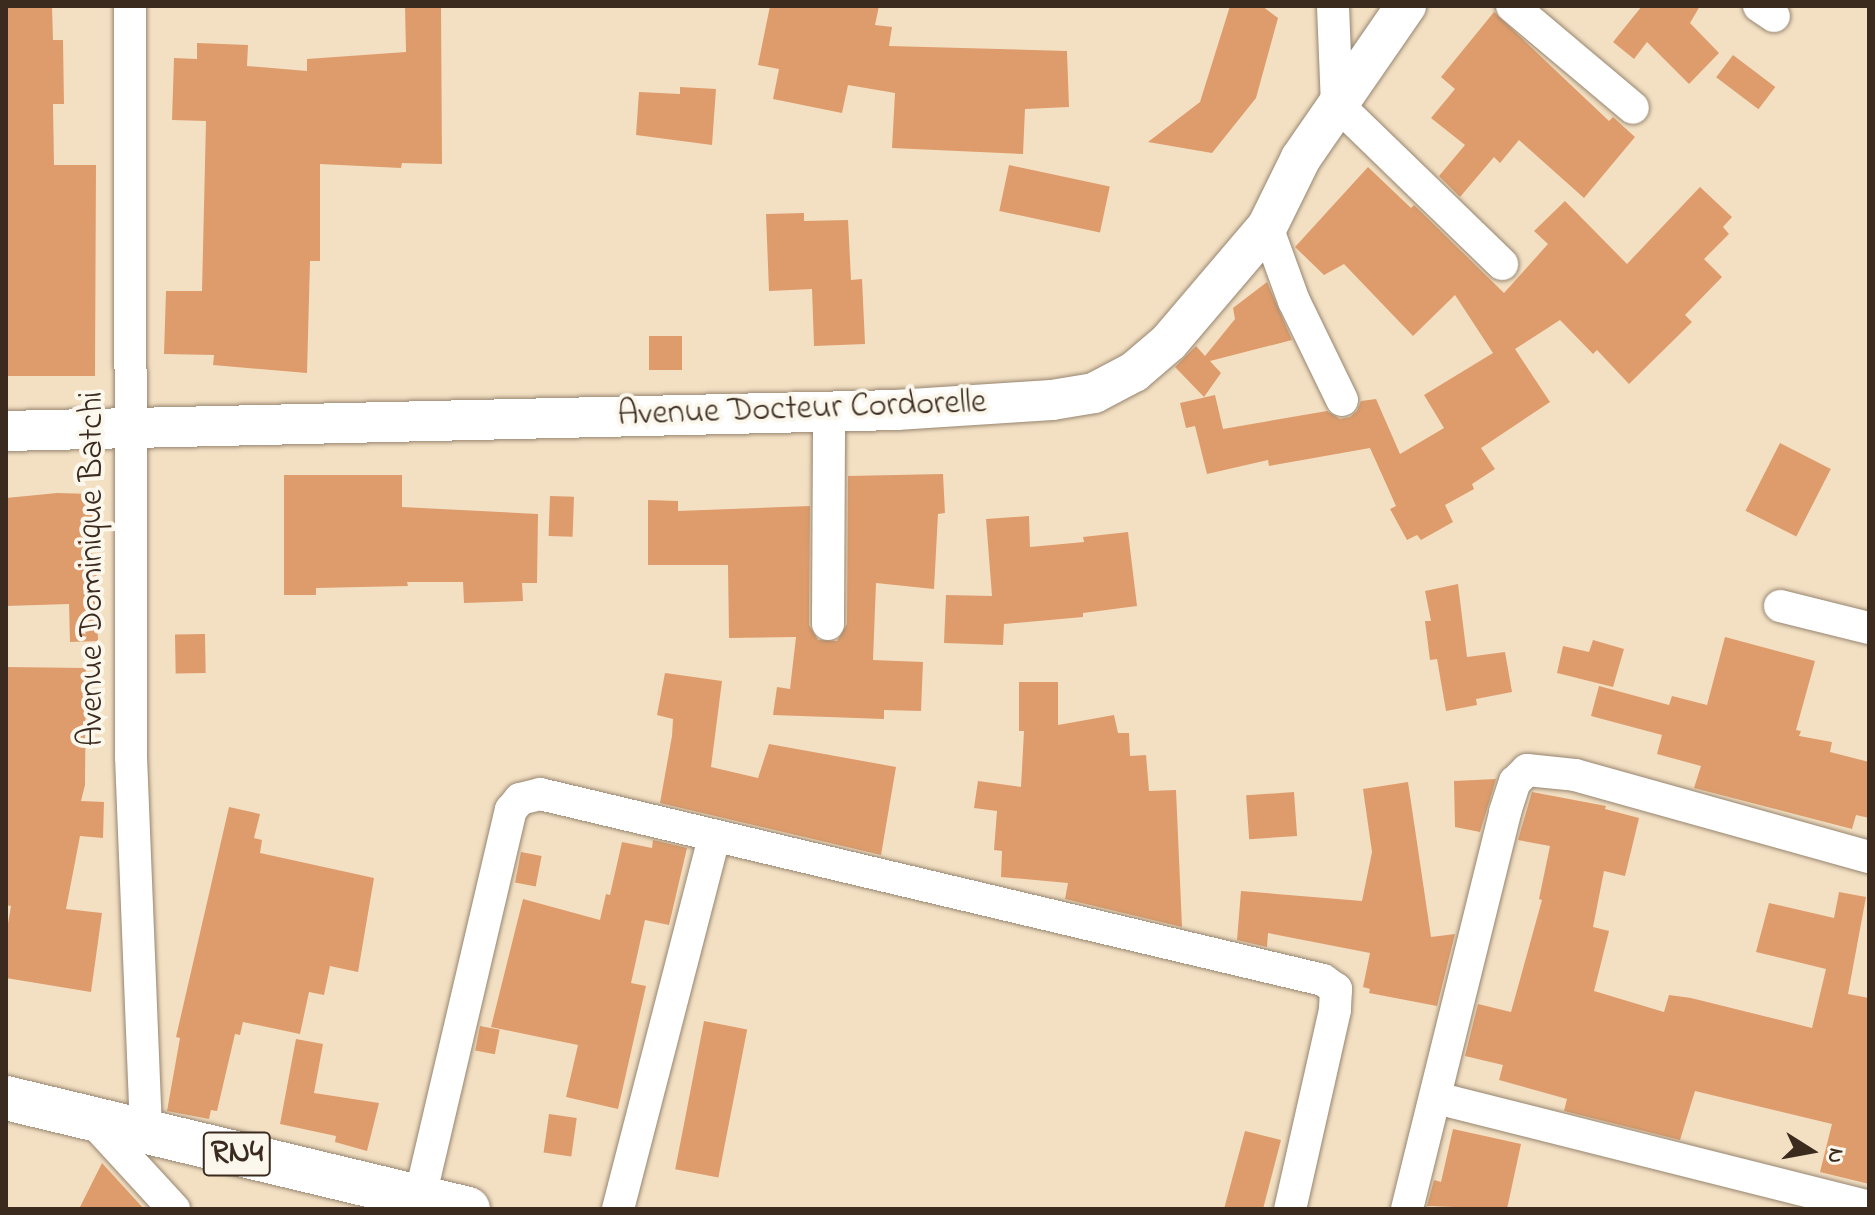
<!DOCTYPE html>
<style>
body{margin:0}
#map{position:relative;width:1875px;height:1215px;overflow:hidden;background:#f3e0c3;font-family:"Indie Flower",sans-serif}
div>[style]{position:absolute}
.building>*{inset:0;background:#de9c6c;transform-origin:0 0}
.roads{filter:drop-shadow(0 0 2px #978570) drop-shadow(0 0 2px #978570)}
.minor>*{height:32px;margin:-16px;padding:0 16px;transform-origin:16px;border-radius:16px;background:#fff}
.tertiary>*{height:40px;margin:-20px;padding:0 20px;transform-origin:20px;border-radius:20px;background:#fff}
.trunk>*{height:44px;margin:-22px;padding:0 22px;transform-origin:22px;border-radius:22px;background:#fff}
span{translate:-50% -50%;white-space:nowrap;text-align:center;line-height:1.15;-webkit-text-stroke:8px #fbf7ec;paint-order:stroke}
.shield-label span{padding:2px 6px;background:#fbf7ec;border:2px solid;border-radius:6px;-webkit-text-stroke-width:0}
.shield-label{font-size:32px;color:#3b2a1e;font-weight:700}
.street-label{font-size:34px;color:#3b2a1e}
.frame{position:absolute;inset:0;border:8px solid #3b2a1e;pointer-events:none}
.north{position:absolute;left:1771px;top:1111px;width:80px;height:80px;-webkit-text-stroke:6px #fbf7ec;paint-order:stroke;rotate:101deg;font-size:22px;font-weight:700;line-height:32px;text-align:center;color:#3b2a1e}
.north::after{content:'';display:block;margin:auto;width:28px;height:36px;background:#3b2a1e;clip-path:polygon(50% 0,100% 100%,50% 72%,0 100%)}
</style>
<div id="map">
<div class="building">
<div style="clip-path:polygon(6px 6px,52px 6px,53px 40px,63px 40px,64px 104px,53px 104px,54px 165px,96px 165px,95px 376px,6px 376px)"></div>
<div style="clip-path:polygon(405px 6px,441px 6px,442px 164px,402px 163px,401px 168px,320px 164px,320px 261px,310px 261px,307px 373px,213px 365px,214px 355px,164px 354px,166px 291px,202px 291px,206px 121px,172px 120px,174px 58px,197px 59px,197px 43px,248px 45px,247px 66px,307px 71px,307px 59px,406px 52px)"></div>
<div style="clip-path:polygon(770px 6px,879px 6px,875px 25px,892px 27px,889px 46px,1067px 51px,1069px 107px,1025px 109px,1023px 154px,892px 148px,895px 93px,848px 85px,842px 113px,773px 99px,779px 69px,758px 65px)"></div>
<div style="clip-path:polygon(1230px 6px,1262px 6px,1278px 18px,1256px 98px,1212px 153px,1148px 142px,1200px 102px)"></div>
<div style="clip-path:polygon(1642px 6px,1700px 6px,1690px 23px,1719px 53px,1689px 84px,1647px 42px,1634px 59px,1613px 42px)"></div>
<div style="clip-path:polygon(1494px 12px,1609px 121px,1613px 117px,1635px 137px,1584px 198px,1519px 140px,1500px 163px,1494px 157px,1460px 197px,1439px 176px,1465px 145px,1431px 118px,1455px 89px,1441px 77px)"></div>
<div style="left:1733px;top:55px;width:53px;height:28px;rotate:37deg"></div>
<div style="clip-path:polygon(680px 87px,716px 89px,712px 145px,636px 135px,639px 92px,680px 94px)"></div>
<div style="left:1009px;top:165px;width:103px;height:47px;rotate:12deg"></div>
<div style="clip-path:polygon(1368px 167px,1411px 208px,1414px 205px,1504px 293px,1548px 244px,1534px 231px,1565px 201px,1627px 264px,1700px 187px,1732px 217px,1723px 227px,1729px 234px,1704px 259px,1722px 277px,1685px 315px,1692px 322px,1629px 384px,1597px 350px,1593px 354px,1560px 320px,1515px 349px,1550px 402px,1481px 448px,1495px 469px,1472px 484px,1474px 489px,1445px 505px,1453px 522px,1421px 540px,1417px 535px,1407px 540px,1390px 509px,1396px 506px,1370px 448px,1269px 466px,1268px 460px,1207px 474px,1195px 426px,1186px 428px,1180px 403px,1215px 395px,1223px 429px,1327px 411px,1340px 419px,1350px 417px,1357px 411px,1361px 401px,1376px 399px,1400px 454px,1444px 428px,1424px 395px,1493px 353px,1455px 295px,1413px 336px,1344px 264px,1324px 275px,1295px 247px)"></div>
<div style="clip-path:polygon(804px 213px,804px 221px,848px 220px,851px 280px,862px 279px,865px 344px,814px 346px,812px 289px,769px 291px,766px 214px)"></div>
<div style="clip-path:polygon(1267px 282px,1292px 340px,1210px 361px,1221px 373px,1204px 397px,1175px 367px,1196px 346px,1205px 356px,1235px 319px,1233px 308px)"></div>
<div style="left:649px;top:336px;width:33px;height:34px"></div>
<div style="left:1780px;top:443px;width:57px;height:76px;rotate:27deg"></div>
<div style="clip-path:polygon(943px 474px,945px 513px,938px 514px,934px 589px,876px 583px,873px 660px,923px 662px,921px 711px,884px 710px,884px 719px,773px 715px,777px 687px,790px 689px,796px 637px,729px 638px,728px 565px,648px 565px,648px 500px,678px 501px,678px 511px,810px 506px,809px 625px,818px 640px,837px 641px,847px 624px,848px 476px)"></div>
<div style="clip-path:polygon(284px 475px,402px 475px,402px 507px,538px 514px,537px 583px,522px 583px,523px 601px,464px 603px,463px 582px,407px 582px,408px 586px,316px 588px,316px 595px,284px 595px)"></div>
<div style="clip-path:polygon(57px 493px,93px 494px,92px 554px,96px 554px,98px 641px,70px 642px,69px 604px,6px 606px,6px 498px)"></div>
<div style="left:550px;top:496px;width:24px;height:40px;rotate:2deg"></div>
<div style="clip-path:polygon(1029px 516px,1030px 547px,1084px 542px,1083px 537px,1128px 532px,1137px 606px,1083px 613px,1083px 617px,1004px 624px,1003px 645px,944px 643px,946px 595px,992px 596px,986px 519px)"></div>
<div style="clip-path:polygon(1458px 584px,1467px 657px,1505px 652px,1512px 692px,1476px 699px,1477px 705px,1446px 711px,1437px 659px,1430px 660px,1425px 621px,1431px 621px,1425px 591px)"></div>
<div style="left:205px;top:634px;width:39px;height:30px;rotate:89deg"></div>
<div style="clip-path:polygon(1725px 637px,1815px 661px,1796px 730px,1801px 731px,1799px 736px,1832px 742px,1830px 752px,1869px 762px,1869px 818px,1856px 815px,1852px 829px,1694px 788px,1701px 766px,1657px 754px,1662px 735px,1591px 716px,1599px 686px,1669px 705px,1672px 696px,1707px 705px)"></div>
<div style="clip-path:polygon(1593px 640px,1624px 649px,1613px 687px,1557px 673px,1563px 646px,1589px 652px)"></div>
<div style="clip-path:polygon(6px 667px,86px 668px,85px 785px,81px 801px,104px 802px,103px 838px,80px 836px,66px 909px,102px 913px,91px 992px,6px 978px,6px 935px,11px 906px,6px 905px)"></div>
<div style="clip-path:polygon(665px 673px,722px 681px,711px 767px,758px 778px,769px 744px,896px 767px,881px 855px,660px 803px,672px 736px,673px 719px,657px 715px)"></div>
<div style="clip-path:polygon(1019px 682px,1058px 682px,1058px 725px,1114px 715px,1118px 733px,1129px 733px,1130px 756px,1146px 755px,1149px 791px,1176px 790px,1182px 927px,1065px 899px,1068px 883px,1001px 877px,1002px 851px,994px 850px,997px 811px,974px 808px,978px 781px,1021px 787px,1024px 731px,1019px 731px)"></div>
<div style="clip-path:polygon(1496px 779px,1480px 832px,1455px 827px,1454px 781px)"></div>
<div style="clip-path:polygon(1408px 782px,1431px 937px,1455px 934px,1437px 1006px,1369px 993px,1370px 989px,1363px 987px,1370px 953px,1268px 933px,1267px 947px,1237px 940px,1241px 891px,1362px 901px,1372px 852px,1363px 789px)"></div>
<div style="left:1294px;top:792px;width:44px;height:48px;rotate:86deg"></div>
<div style="clip-path:polygon(1532px 792px,1606px 806px,1605px 809px,1639px 818px,1625px 876px,1604px 871px,1593px 927px,1609px 931px,1594px 991px,1664px 1012px,1669px 995px,1691px 998px,1812px 1028px,1826px 969px,1756px 952px,1769px 903px,1834px 918px,1839px 892px,1866px 897px,1848px 994px,1869px 998px,1869px 1184px,1820px 1172px,1832px 1124px,1695px 1091px,1680px 1140px,1564px 1111px,1567px 1099px,1499px 1080px,1503px 1065px,1465px 1056px,1478px 1004px,1511px 1012px,1542px 900px,1539px 899px,1550px 846px,1518px 840px)"></div>
<div style="clip-path:polygon(229px 807px,260px 814px,254px 838px,262px 840px,260px 853px,374px 878px,358px 972px,330px 966px,324px 995px,309px 992px,300px 1034px,243px 1022px,240px 1035px,235px 1034px,217px 1111px,211px 1110px,209px 1119px,167px 1111px,180px 1038px,176px 1037px)"></div>
<div style="clip-path:polygon(653px 840px,687px 848px,669px 925px,645px 920px,631px 983px,646px 986px,618px 1109px,566px 1097px,578px 1045px,491px 1027px,523px 899px,600px 920px,606px 894px,610px 895px,622px 842px,652px 848px)"></div>
<div style="left:521px;top:852px;width:21px;height:31px;rotate:11deg"></div>
<div style="left:704px;top:1021px;width:44px;height:151px;rotate:11deg"></div>
<div style="left:480px;top:1026px;width:20px;height:25px;rotate:11deg"></div>
<div style="clip-path:polygon(296px 1039px,323px 1044px,314px 1093px,379px 1103px,367px 1151px,335px 1142px,336px 1136px,280px 1124px)"></div>
<div style="left:549px;top:1114px;width:28px;height:39px;rotate:8deg"></div>
<div style="clip-path:polygon(1453px 1129px,1521px 1144px,1507px 1209px,1427px 1206px,1434px 1180px,1441px 1182px)"></div>
<div style="clip-path:polygon(1245px 1131px,1281px 1140px,1263px 1209px,1224px 1209px)"></div>
<div style="clip-path:polygon(102px 1163px,144px 1209px,79px 1209px)"></div>
</div>
<div class="roads">
<div class="minor">
<div style="left:130px;top:6px;width:751px;rotate:89.92deg"></div>
<div style="left:131px;top:757px;width:375px;rotate:87.7deg"></div>
<div style="left:1333px;top:6px;width:98px;rotate:87.7deg"></div>
<div style="left:1337px;top:104px;width:230px;rotate:44.1deg"></div>
<div style="left:1512px;top:6px;width:158px;rotate:40.1deg"></div>
<div style="left:1759px;top:6px;width:18px;rotate:34deg"></div>
<div style="left:1267px;top:227px;width:79px;rotate:70deg"></div>
<div style="left:1294px;top:301px;width:110px;rotate:64.1deg"></div>
<div style="left:1780px;top:606px;width:92px;rotate:13.9deg"></div>
<div style="left:828px;top:624px;width:214px;rotate:-89.7deg"></div>
<div style="left:1436px;top:1098px;width:447px;rotate:14.1deg"></div>
<div style="left:93px;top:1121px;width:120px;rotate:47.4deg"></div>
<div style="left:420px;top:1197px;width:398px;rotate:-76.8deg"></div>
<div style="left:511px;top:810px;width:14px;rotate:-51deg"></div>
<div style="left:520px;top:799px;width:21px;rotate:-14deg"></div>
<div style="left:540px;top:794px;width:805px;rotate:13.36deg"></div>
<div style="left:1323px;top:980px;width:16px;rotate:35deg"></div>
<div style="left:1336px;top:989px;width:21px;rotate:93deg"></div>
<div style="left:1335px;top:1010px;width:204px;rotate:102.7deg"></div>
<div style="left:618px;top:1209px;width:384px;rotate:-75.5deg"></div>
<div style="left:1407px;top:1209px;width:409px;rotate:-76.1deg"></div>
<div style="left:1505px;top:812px;width:32px;rotate:-72deg"></div>
<div style="left:1515px;top:782px;width:17px;rotate:-45deg"></div>
<div style="left:1527px;top:770px;width:48px;rotate:5.9deg"></div>
<div style="left:1575px;top:775px;width:305px;rotate:15.6deg"></div>
</div>
<div class="tertiary">
<div style="left:6px;top:431px;width:890px;rotate:-1.35deg"></div>
<div style="left:896px;top:410px;width:156px;rotate:-3.7deg"></div>
<div style="left:1052px;top:400px;width:43px;rotate:-9.5deg"></div>
<div style="left:1094px;top:393px;width:45px;rotate:-27.7deg"></div>
<div style="left:1134px;top:372px;width:46px;rotate:-40.6deg"></div>
<div style="left:1169px;top:342px;width:151px;rotate:-49.6deg"></div>
<div style="left:1267px;top:227px;width:77px;rotate:-63.8deg"></div>
<div style="left:1301px;top:158px;width:185px;rotate:-55.4deg"></div>
</div>
<div class="trunk">
<div style="left:6px;top:1098px;width:475px;rotate:13.5deg"></div>
</div>
</div>
<div class="shield-label">
<span style="left:237px;top:1154px">RN4</span>
</div>
<div class="street-label">
<span style="left:802px;top:410px;rotate:-2deg">Avenue Docteur Cordorelle</span>
<span style="left:94px;top:569px;rotate:-90deg">Avenue Dominique Batchi</span>
</div>
<div class="frame"></div>
<div class="north">N</div>
</div>
